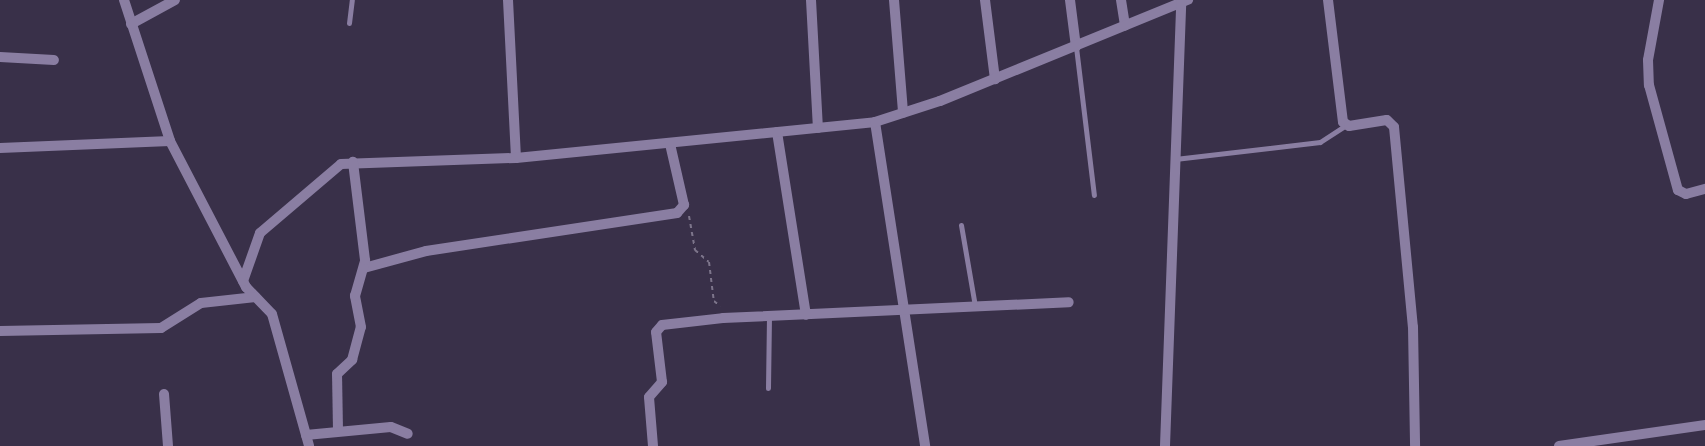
<!DOCTYPE html>
<style>
body{margin:0}
#map{position:relative;width:1705px;height:446px;overflow:hidden;background:#393049;font-family:"PT Sans Narrow",sans-serif}
div>[style]{position:absolute}
.path>*{height:2px;margin-top:-1px;transform-origin:0;background:repeating-linear-gradient(90deg,#7d758b 0 4px,transparent 0 8px)}
.lane>*{height:5px;margin:-2.5px;padding:0 2.5px;transform-origin:2.5px;border-radius:2.5px;background:#8a7ea2}
.street>*{height:10px;margin:-5px;padding:0 5px;transform-origin:5px;border-radius:5px;background:#8a7ea2}
span{translate:-50% -50%;white-space:nowrap;text-align:center;line-height:1.15;-webkit-text-stroke:4.5px #393049;paint-order:stroke}
</style>
<div id="map">
<div class="path">
<div style="left:689px;top:216px;width:35px;rotate:80deg"></div>
<div style="left:695px;top:250px;width:18px;rotate:41deg"></div>
<div style="left:709px;top:262px;width:39px;rotate:83deg"></div>
<div style="left:714px;top:301px;width:8px;rotate:40deg"></div>
</div>
<div class="lane">
<div style="left:349px;top:23px;width:23px;rotate:-83deg"></div>
<div style="left:1076px;top:47px;width:149px;rotate:83.1deg"></div>
<div style="left:1175px;top:159px;width:146px;rotate:-6.7deg"></div>
<div style="left:1320px;top:142px;width:30px;rotate:-33deg"></div>
<div style="left:961px;top:225px;width:82px;rotate:80.2deg"></div>
<div style="left:768px;top:388px;width:71px;rotate:-89.2deg"></div>
</div>
<div class="street">
<div style="left:124px;top:0;width:148px;rotate:71.9deg"></div>
<div style="left:170px;top:141px;width:165px;rotate:62.5deg"></div>
<div style="left:246px;top:287px;width:37px;rotate:46deg"></div>
<div style="left:272px;top:314px;width:137px;rotate:74.3deg"></div>
<div style="left:508px;top:0;width:158px;rotate:87.1deg"></div>
<div style="left:811px;top:0;width:128px;rotate:86.9deg"></div>
<div style="left:894px;top:0;width:113px;rotate:85.4deg"></div>
<div style="left:985px;top:0;width:80px;rotate:82.8deg"></div>
<div style="left:1070px;top:0;width:47px;rotate:82.7deg"></div>
<div style="left:1121px;top:0;width:26px;rotate:81deg"></div>
<div style="left:1328px;top:0;width:123px;rotate:83deg"></div>
<div style="left:1343px;top:122px;width:7px;rotate:34deg"></div>
<div style="left:1349px;top:126px;width:38px;rotate:-9deg"></div>
<div style="left:1387px;top:120px;width:10px;rotate:45deg"></div>
<div style="left:1394px;top:127px;width:201px;rotate:84.6deg"></div>
<div style="left:1413px;top:327px;width:119px;rotate:89deg"></div>
<div style="left:1659px;top:0;width:61px;rotate:100.4deg"></div>
<div style="left:1648px;top:60px;width:25px;rotate:88deg"></div>
<div style="left:1649px;top:85px;width:109px;rotate:74.6deg"></div>
<div style="left:1678px;top:190px;width:9px;rotate:27deg"></div>
<div style="left:1686px;top:194px;width:20px;rotate:-15deg"></div>
<div style="left:131px;top:24px;width:50px;rotate:-28.6deg"></div>
<div style="left:0;top:57px;width:54px;rotate:3.2deg"></div>
<div style="left:875px;top:122px;width:328px;rotate:81.2deg"></div>
<div style="left:777px;top:132px;width:185px;rotate:81deg"></div>
<div style="left:0;top:148px;width:170px;rotate:-2.4deg"></div>
<div style="left:364px;top:268px;width:64px;rotate:-15.3deg"></div>
<div style="left:426px;top:251px;width:254px;rotate:-8.6deg"></div>
<div style="left:677px;top:213px;width:11px;rotate:-49deg"></div>
<div style="left:684px;top:205px;width:63px;rotate:-102.9deg"></div>
<div style="left:243px;top:281px;width:51px;rotate:-70.5deg"></div>
<div style="left:260px;top:233px;width:106px;rotate:-40.4deg"></div>
<div style="left:341px;top:164px;width:175px;rotate:-2deg"></div>
<div style="left:516px;top:158px;width:361px;rotate:-5.7deg"></div>
<div style="left:875px;top:122px;width:68px;rotate:-17.9deg"></div>
<div style="left:940px;top:101px;width:268px;rotate:-22.2deg"></div>
<div style="left:0;top:331px;width:161px;rotate:-1.1deg"></div>
<div style="left:161px;top:328px;width:47px;rotate:-32deg"></div>
<div style="left:201px;top:303px;width:55px;rotate:-6.2deg"></div>
<div style="left:164px;top:394px;width:52px;rotate:85.6deg"></div>
<div style="left:338px;top:430px;width:56px;rotate:-91deg"></div>
<div style="left:337px;top:374px;width:21px;rotate:-43deg"></div>
<div style="left:352px;top:360px;width:34px;rotate:-75deg"></div>
<div style="left:361px;top:327px;width:32px;rotate:-101deg"></div>
<div style="left:355px;top:296px;width:37px;rotate:-74deg"></div>
<div style="left:365px;top:260px;width:99px;rotate:-97deg"></div>
<div style="left:306px;top:435px;width:85px;rotate:-5.4deg"></div>
<div style="left:391px;top:427px;width:18px;rotate:22deg"></div>
<div style="left:653px;top:446px;width:49px;rotate:-94.7deg"></div>
<div style="left:649px;top:397px;width:20px;rotate:-49deg"></div>
<div style="left:662px;top:382px;width:50px;rotate:-96.8deg"></div>
<div style="left:656px;top:332px;width:9px;rotate:-49deg"></div>
<div style="left:662px;top:325px;width:61px;rotate:-6.5deg"></div>
<div style="left:723px;top:318px;width:346px;rotate:-2.6deg"></div>
<div style="left:1165px;top:446px;width:446px;rotate:-87.9deg"></div>
<div style="left:1559px;top:446px;width:148px;rotate:-8.2deg"></div>
</div>
</div>
